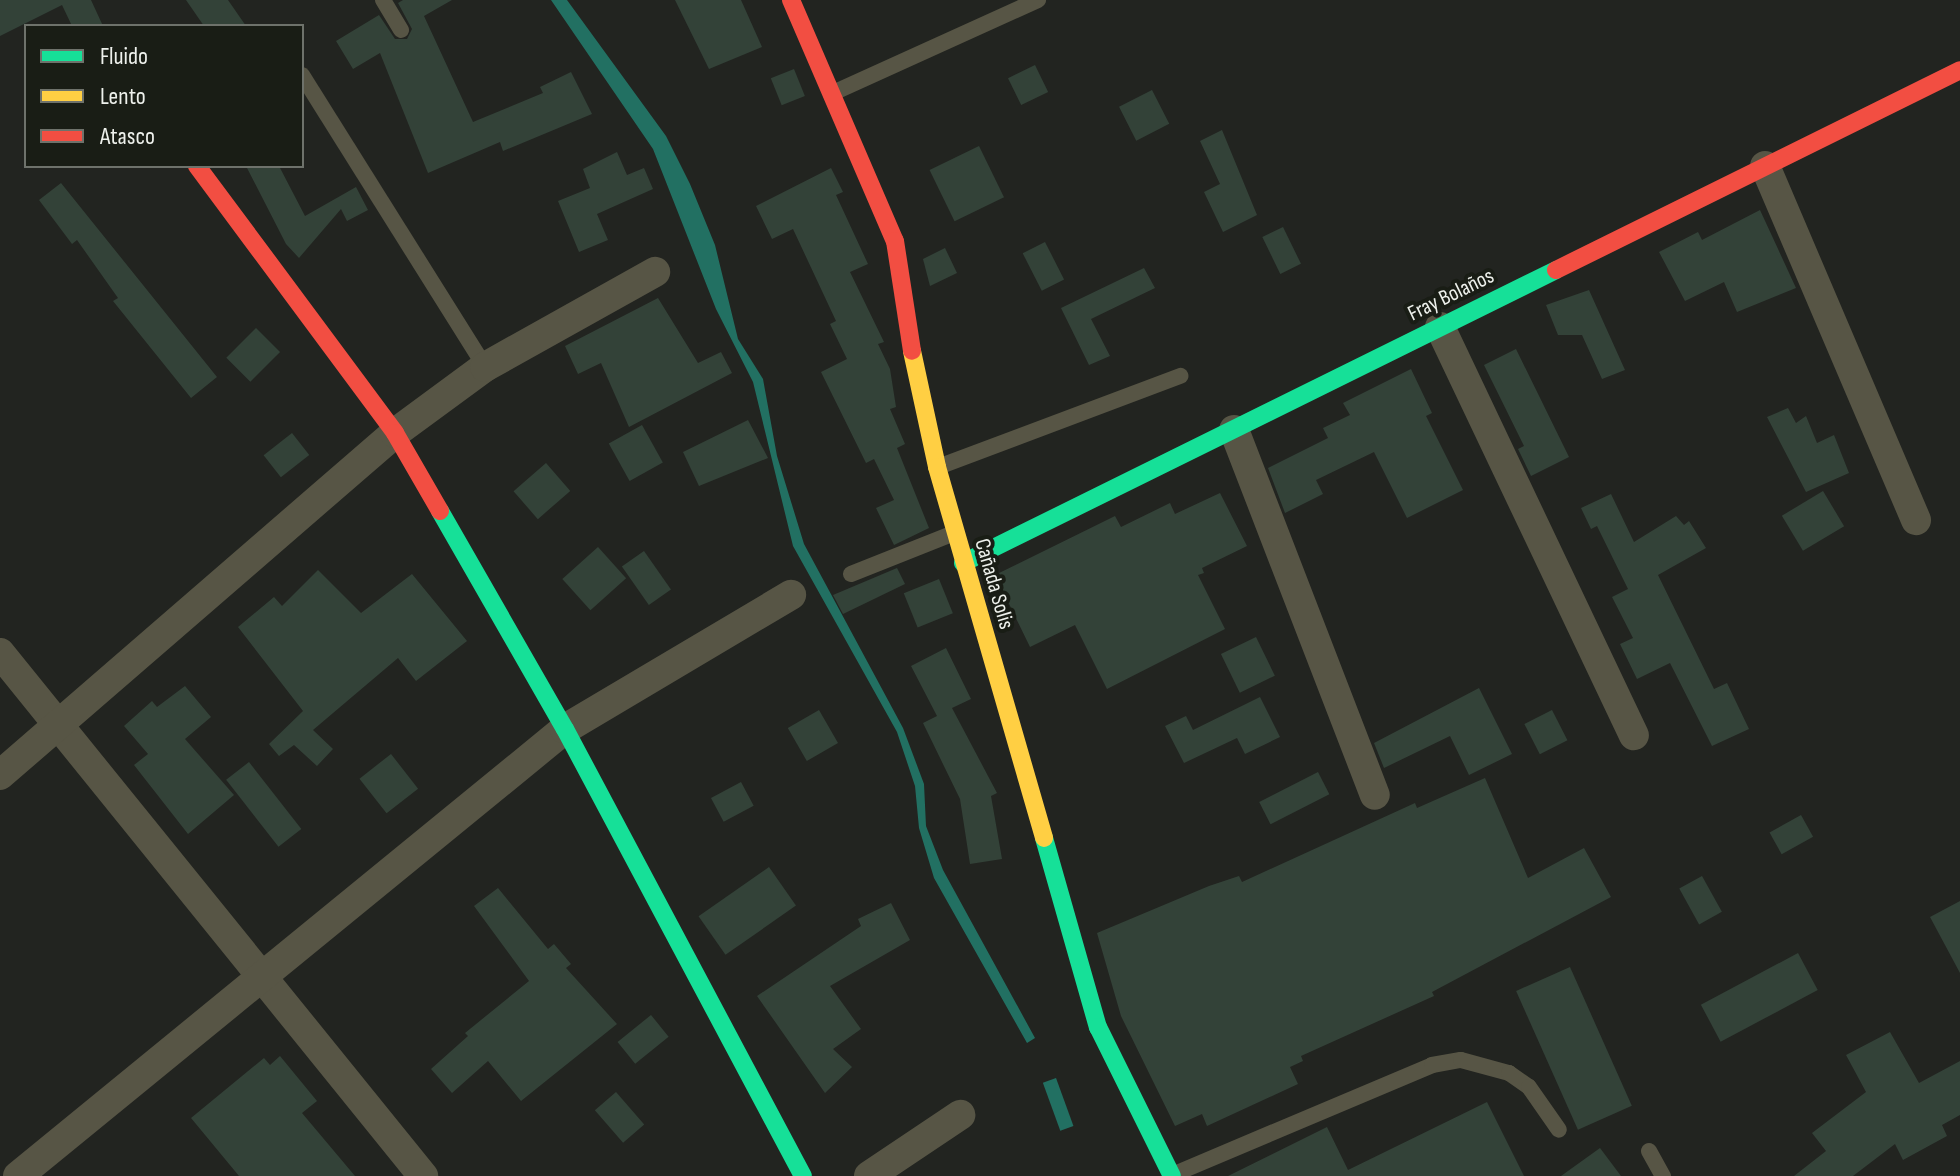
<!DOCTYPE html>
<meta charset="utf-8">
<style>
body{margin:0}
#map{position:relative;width:1960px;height:1176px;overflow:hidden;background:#222420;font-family:"Sofia Sans Condensed",sans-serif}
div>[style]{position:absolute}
.water>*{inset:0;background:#227062;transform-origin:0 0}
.building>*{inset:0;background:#334238;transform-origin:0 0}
.lane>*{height:16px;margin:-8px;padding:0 8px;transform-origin:8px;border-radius:8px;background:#575545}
.street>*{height:30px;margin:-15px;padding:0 15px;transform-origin:15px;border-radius:15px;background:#575545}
.fast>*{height:18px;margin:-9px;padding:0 9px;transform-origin:9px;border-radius:9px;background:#16e098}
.slow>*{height:18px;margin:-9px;padding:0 9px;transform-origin:9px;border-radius:9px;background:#ffcf43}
.jam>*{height:18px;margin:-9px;padding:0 9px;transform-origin:9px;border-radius:9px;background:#f24e42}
span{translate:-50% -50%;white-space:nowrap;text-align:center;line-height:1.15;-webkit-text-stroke:8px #191d15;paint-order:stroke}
.street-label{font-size:22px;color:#eef1ec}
.legend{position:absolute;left:24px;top:24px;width:280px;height:144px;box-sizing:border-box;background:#191d15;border:2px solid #6e726b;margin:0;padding:10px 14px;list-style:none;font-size:24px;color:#eef1ec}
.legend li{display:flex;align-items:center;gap:16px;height:40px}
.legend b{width:40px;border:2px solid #6e726b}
</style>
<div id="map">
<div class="water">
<div style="clip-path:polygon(551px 0,567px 0,666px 136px,690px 184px,715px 245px,738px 339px,763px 379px,777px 456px,804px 544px,903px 728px,924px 784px,926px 826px,943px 870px,1035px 1038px,1027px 1043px,934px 878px,919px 828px,915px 786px,897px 732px,793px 546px,753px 382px,716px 309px,653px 149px)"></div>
<div style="left:1056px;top:1078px;width:51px;height:14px;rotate:70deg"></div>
</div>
<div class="building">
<div style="clip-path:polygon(0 0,91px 0,103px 26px,72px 26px,62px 5px,0 36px)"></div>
<div style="clip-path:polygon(186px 0,228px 0,246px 26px,204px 26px)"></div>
<div style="clip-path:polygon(403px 0,452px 0,424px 16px,473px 122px,543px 93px,540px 87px,571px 72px,592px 114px,503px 151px,500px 142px,428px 173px,380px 53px,353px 69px,336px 41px,379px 15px,395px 39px,407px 39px,412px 29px,398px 3px)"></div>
<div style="clip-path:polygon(675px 0,741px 0,762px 47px,709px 69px)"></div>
<div style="left:1035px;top:65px;width:30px;height:30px;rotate:64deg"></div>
<div style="left:794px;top:69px;width:29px;height:25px;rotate:68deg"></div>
<div style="left:1152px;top:90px;width:38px;height:37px;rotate:63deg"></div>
<div style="clip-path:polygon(1222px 130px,1257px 215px,1223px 232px,1204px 192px,1220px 184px,1200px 141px)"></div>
<div style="left:979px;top:146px;width:57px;height:55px;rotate:64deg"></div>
<div style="clip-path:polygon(617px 152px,627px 175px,644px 168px,653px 189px,597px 214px,608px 240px,579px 252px,558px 201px,590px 188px,583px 169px)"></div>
<div style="clip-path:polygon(246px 166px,279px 166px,305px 216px,356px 187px,368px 210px,347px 221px,341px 209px,299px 258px,286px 244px)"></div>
<div style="clip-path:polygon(831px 168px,843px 192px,836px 195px,868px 264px,850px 272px,884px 342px,878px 344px,890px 369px,896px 407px,890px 409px,905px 444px,897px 448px,929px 528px,894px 545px,876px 508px,894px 500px,874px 459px,866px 463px,821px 372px,847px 359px,830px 324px,836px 321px,793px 229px,772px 239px,756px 206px)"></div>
<div style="clip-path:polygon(61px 183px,217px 377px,191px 398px,113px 301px,118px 298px,77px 240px,72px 244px,39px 200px)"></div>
<div style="clip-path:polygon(1760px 210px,1796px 288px,1737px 312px,1724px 282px,1685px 301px,1659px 252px,1698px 232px,1702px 240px)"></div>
<div style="left:1283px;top:227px;width:41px;height:23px;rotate:64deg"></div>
<div style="left:1045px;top:242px;width:42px;height:25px;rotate:63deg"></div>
<div style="clip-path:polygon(945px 248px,957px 273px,930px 286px,923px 259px)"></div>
<div style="clip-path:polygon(1144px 268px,1155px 288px,1091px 319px,1110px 356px,1089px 365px,1061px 308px)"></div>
<div style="clip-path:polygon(1589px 290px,1625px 370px,1602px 379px,1582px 335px,1558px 335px,1546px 305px)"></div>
<div style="clip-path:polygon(658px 298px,698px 363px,721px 352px,732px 373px,629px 427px,601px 363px,578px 374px,565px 346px)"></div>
<div style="left:256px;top:328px;width:34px;height:42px;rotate:45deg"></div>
<div style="clip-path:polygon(1516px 349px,1569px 457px,1531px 476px,1518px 449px,1524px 446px,1484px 365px)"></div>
<div style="clip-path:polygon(1411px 369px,1432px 413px,1426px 416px,1463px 490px,1407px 518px,1374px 452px,1316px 480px,1323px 494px,1285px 513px,1268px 468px,1328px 438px,1323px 428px,1350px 415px,1343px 403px)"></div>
<div style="clip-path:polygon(1788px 408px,1796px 423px,1806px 416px,1817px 443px,1834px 435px,1849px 473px,1806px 492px,1767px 417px)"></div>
<div style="clip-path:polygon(748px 420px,768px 458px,699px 486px,683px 452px)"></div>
<div style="left:642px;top:425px;width:43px;height:38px;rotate:61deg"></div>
<div style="left:292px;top:433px;width:28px;height:36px;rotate:52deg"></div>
<div style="left:546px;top:463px;width:37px;height:43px;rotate:49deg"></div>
<div style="left:1823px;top:491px;width:41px;height:48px;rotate:59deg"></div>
<div style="clip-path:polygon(1220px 493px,1247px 546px,1202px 568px,1204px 573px,1198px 575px,1225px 629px,1107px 689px,1075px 625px,1030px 647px,995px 575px,1115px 516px,1121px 527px,1170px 503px,1175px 514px)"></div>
<div style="clip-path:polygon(1611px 494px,1634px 542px,1676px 516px,1684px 525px,1689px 521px,1706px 548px,1658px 575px,1714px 689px,1727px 683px,1749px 729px,1712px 746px,1670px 663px,1637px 679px,1620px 644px,1633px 638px,1612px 597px,1628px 589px,1597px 526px,1591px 529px,1581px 508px)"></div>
<div style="left:598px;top:547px;width:42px;height:48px;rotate:48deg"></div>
<div style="left:644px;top:551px;width:47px;height:27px;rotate:55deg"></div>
<div style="clip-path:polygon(897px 568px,905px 584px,843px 614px,833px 595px)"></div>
<div style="clip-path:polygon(318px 570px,361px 613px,412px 574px,467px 641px,416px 681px,398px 658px,313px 730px,333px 749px,317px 766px,294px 745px,279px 756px,269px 744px,303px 711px,238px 627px,274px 597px,282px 606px)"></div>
<div style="left:939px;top:579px;width:37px;height:38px;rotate:68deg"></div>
<div style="left:1256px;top:637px;width:43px;height:39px;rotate:64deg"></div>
<div style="clip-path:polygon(946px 648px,971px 699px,952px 708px,997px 793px,991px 796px,1002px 859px,970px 864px,960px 799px,923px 723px,937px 716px,911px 666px)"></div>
<div style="clip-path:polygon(185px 686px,211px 717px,185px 739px,234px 795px,188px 834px,134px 765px,148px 754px,124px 726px,152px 701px,157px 707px)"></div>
<div style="clip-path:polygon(1479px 688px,1512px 754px,1469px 775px,1450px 736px,1384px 768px,1374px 743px)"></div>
<div style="clip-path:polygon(1260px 697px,1280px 737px,1245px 754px,1237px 738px,1184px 763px,1165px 726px,1186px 716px,1193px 730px)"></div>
<div style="left:819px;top:710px;width:38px;height:36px;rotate:60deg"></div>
<div style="left:1552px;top:710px;width:34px;height:31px;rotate:63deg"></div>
<div style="left:391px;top:754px;width:44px;height:40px;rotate:52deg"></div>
<div style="left:249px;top:762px;width:85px;height:29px;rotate:52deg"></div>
<div style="left:1318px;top:772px;width:25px;height:66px;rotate:63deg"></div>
<div style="clip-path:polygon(1485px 778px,1528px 878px,1584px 848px,1611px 897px,1432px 992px,1434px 996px,1301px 1056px,1303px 1061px,1290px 1067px,1298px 1084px,1207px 1126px,1202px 1114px,1175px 1126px,1121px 1016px,1097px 933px,1209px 886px,1239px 876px,1242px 882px,1415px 803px,1417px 808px)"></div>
<div style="left:741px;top:782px;width:27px;height:34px;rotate:62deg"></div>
<div style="left:1801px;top:815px;width:25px;height:36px;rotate:61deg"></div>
<div style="left:769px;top:867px;width:47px;height:86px;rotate:55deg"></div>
<div style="left:1702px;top:876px;width:41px;height:26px;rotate:61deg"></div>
<div style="clip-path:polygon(498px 888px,548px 949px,554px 944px,571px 964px,566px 968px,617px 1024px,521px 1101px,488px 1061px,452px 1093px,431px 1069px,468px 1036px,465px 1033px,529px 981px,474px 906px)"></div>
<div style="clip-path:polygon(1960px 901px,1960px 973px,1930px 917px)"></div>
<div style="clip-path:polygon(891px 903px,910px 940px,830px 986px,861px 1029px,833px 1049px,852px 1067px,825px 1093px,757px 996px,861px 926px,858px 919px)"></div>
<div style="left:1798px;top:953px;width:42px;height:110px;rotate:62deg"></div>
<div style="left:1570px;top:967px;width:152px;height:59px;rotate:66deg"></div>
<div style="left:651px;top:1015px;width:28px;height:43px;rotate:51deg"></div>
<div style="clip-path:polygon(1890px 1032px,1919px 1083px,1960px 1061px,1960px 1115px,1942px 1125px,1947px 1136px,1903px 1160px,1895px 1144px,1853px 1176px,1794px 1176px,1826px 1151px,1812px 1133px,1866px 1092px,1846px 1055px)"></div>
<div style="clip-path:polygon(280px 1056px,317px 1101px,302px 1113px,355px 1176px,239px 1176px,191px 1118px,264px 1058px,270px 1065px)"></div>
<div style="left:616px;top:1092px;width:43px;height:28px;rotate:49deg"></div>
<div style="clip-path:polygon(1487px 1102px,1524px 1176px,1228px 1176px,1327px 1127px,1348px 1170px)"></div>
<div style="clip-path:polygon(1600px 1148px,1621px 1176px,1561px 1176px)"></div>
</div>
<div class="lane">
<div style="left:383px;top:0;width:35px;rotate:59deg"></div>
<div style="left:302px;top:75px;width:345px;rotate:57.9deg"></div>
<div style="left:835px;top:92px;width:223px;rotate:-24.4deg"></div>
<div style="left:938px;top:467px;width:259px;rotate:-20.6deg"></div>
<div style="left:851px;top:574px;width:111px;rotate:-21.7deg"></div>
<div style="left:1649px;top:1151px;width:29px;rotate:61deg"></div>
<div style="left:1172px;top:1175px;width:282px;rotate:-22.9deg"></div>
<div style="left:1432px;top:1065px;width:29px;rotate:-10deg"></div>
<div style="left:1461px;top:1060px;width:50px;rotate:15.2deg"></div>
<div style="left:1509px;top:1073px;width:24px;rotate:35deg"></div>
<div style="left:1529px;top:1087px;width:52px;rotate:55.1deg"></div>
</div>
<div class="street">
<div style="left:1765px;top:166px;width:385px;rotate:66.9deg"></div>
<div style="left:1440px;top:327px;width:452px;rotate:64.6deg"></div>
<div style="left:1234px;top:430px;width:391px;rotate:68.9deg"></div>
<div style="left:0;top:653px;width:673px;rotate:51.03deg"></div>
<div style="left:0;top:775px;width:522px;rotate:-40.89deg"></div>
<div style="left:395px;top:433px;width:112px;rotate:-36.3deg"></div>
<div style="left:485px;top:367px;width:195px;rotate:-29.2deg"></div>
<div style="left:18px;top:1176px;width:706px;rotate:-39.26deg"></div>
<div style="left:565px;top:729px;width:263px;rotate:-30.7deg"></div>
<div style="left:869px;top:1176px;width:110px;rotate:-33.8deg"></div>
</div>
<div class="fast">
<div style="left:440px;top:511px;width:251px;rotate:60.2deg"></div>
<div style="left:565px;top:729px;width:506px;rotate:61.97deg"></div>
<div style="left:963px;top:563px;width:661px;rotate:-26.29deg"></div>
<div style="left:1044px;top:838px;width:197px;rotate:74.1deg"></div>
<div style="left:1098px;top:1027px;width:166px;rotate:63.6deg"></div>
</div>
<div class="slow">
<div style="left:912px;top:351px;width:119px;rotate:77.8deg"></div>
<div style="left:937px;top:467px;width:386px;rotate:73.9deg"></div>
</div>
<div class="jam">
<div style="left:791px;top:0;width:262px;rotate:66.7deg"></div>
<div style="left:895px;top:241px;width:111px;rotate:81.2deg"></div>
<div style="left:197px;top:166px;width:332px;rotate:53.4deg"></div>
<div style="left:395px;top:433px;width:90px;rotate:60deg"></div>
<div style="left:1556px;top:270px;width:451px;rotate:-26.3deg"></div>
</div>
<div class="street-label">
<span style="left:1451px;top:295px;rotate:-26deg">Fray Bolaños</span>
<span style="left:994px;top:584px;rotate:74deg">Cañada Solis</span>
</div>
<ul class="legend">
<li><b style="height:10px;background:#16e098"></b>Fluido</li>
<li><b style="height:10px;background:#ffcf43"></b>Lento</li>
<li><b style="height:10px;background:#f24e42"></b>Atasco</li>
</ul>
</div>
